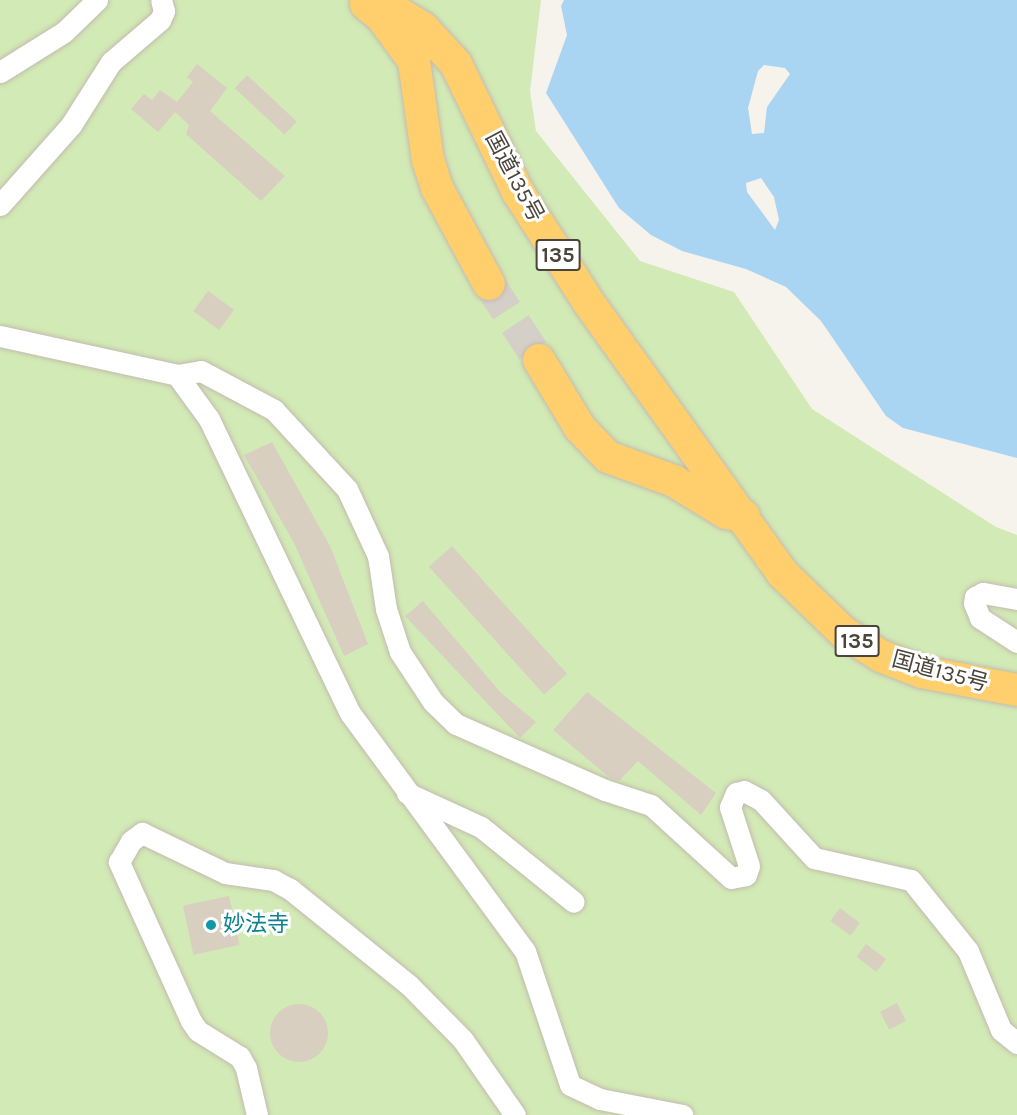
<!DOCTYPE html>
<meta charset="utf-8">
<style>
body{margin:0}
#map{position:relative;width:1017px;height:1115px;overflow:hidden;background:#f6f3ec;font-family:Karla,"Noto Sans JP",sans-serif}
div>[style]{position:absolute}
.green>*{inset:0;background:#d2eab5}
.water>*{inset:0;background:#a9d4f2}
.building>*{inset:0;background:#d8cfc1;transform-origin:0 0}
.round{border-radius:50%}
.highway-tunnel>*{height:32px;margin-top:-16px;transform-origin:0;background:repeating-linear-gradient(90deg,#d4d0c8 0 32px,transparent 0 48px)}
.roads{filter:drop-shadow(0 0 2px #c2bbae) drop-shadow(0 0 2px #c2bbae)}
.minor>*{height:21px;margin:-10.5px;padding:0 10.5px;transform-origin:10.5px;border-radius:10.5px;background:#fff}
.highway>*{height:32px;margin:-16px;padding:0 16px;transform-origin:16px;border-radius:16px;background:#ffcf6e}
.dots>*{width:16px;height:16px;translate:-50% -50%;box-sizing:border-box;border:3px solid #fff;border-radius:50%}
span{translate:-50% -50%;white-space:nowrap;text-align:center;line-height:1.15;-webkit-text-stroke:6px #fff;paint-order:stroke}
.shield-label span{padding:2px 4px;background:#fff;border:2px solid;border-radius:4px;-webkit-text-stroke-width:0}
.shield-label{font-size:21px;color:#4b4439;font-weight:700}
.street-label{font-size:22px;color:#4b4439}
.culture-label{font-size:22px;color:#0d838f}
.left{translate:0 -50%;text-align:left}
</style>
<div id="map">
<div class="green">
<div style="clip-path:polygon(0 0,541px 0,530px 91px,536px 131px,640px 261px,734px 292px,812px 409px,996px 527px,1017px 535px,1017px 1115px,0 1115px)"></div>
</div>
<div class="water">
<div style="clip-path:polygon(evenodd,564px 0,1017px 0,1017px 458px,903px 428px,886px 416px,821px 321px,786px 287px,746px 269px,682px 251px,651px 235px,619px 208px,546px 93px,567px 35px,561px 6px,564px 0,764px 65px,785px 68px,790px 74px,767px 107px,764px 133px,752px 134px,748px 108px,758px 71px,764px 65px,564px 0,761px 178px,774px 197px,779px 220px,775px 230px,747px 192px,746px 183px,761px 178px)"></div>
</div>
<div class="building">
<div style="clip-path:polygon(197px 64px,227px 88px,210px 111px,285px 176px,261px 201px,186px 134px,189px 125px,175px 112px,158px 132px,131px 109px,144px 94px,152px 100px,160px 90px,177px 102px,193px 82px,187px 77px)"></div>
<div style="left:247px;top:75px;width:68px;height:18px;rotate:43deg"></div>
<div style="left:208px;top:291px;width:32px;height:25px;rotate:36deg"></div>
<div style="clip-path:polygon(272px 442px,330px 546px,368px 644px,344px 656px,294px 543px,244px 455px)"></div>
<div style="left:452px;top:546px;width:172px;height:31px;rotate:48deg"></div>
<div style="clip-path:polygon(423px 601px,500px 692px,536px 722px,520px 738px,405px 616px)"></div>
<div style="clip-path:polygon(587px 692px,716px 793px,701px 815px,638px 761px,619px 781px,610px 778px,553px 730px)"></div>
<div style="left:229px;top:896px;width:50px;height:47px;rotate:78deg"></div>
<div style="left:840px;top:908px;width:25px;height:16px;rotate:37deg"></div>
<div style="left:866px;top:944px;width:25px;height:16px;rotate:37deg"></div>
<div style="left:897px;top:1003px;width:20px;height:19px;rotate:63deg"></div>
<div class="round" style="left:270px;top:1004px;width:58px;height:58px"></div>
</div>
<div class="highway-tunnel">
<div style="left:489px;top:284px;width:91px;rotate:56.7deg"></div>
</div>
<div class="roads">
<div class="minor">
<div style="left:0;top:72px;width:75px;rotate:-32deg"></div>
<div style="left:64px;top:32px;width:46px;rotate:-44.1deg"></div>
<div style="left:0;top:205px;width:107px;rotate:-48.4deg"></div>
<div style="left:71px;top:125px;width:75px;rotate:-57.6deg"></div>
<div style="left:111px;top:62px;width:65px;rotate:-40.6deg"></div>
<div style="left:160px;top:20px;width:10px;rotate:-66deg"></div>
<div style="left:164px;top:11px;width:11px;rotate:-105deg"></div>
<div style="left:0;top:336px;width:181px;rotate:12.4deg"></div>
<div style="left:177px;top:375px;width:24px;rotate:-9deg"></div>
<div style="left:201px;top:371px;width:83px;rotate:28.1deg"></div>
<div style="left:274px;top:410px;width:108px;rotate:47.3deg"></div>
<div style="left:347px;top:489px;width:74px;rotate:65.2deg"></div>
<div style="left:378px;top:556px;width:54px;rotate:81.4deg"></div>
<div style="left:386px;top:609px;width:45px;rotate:72deg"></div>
<div style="left:400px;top:652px;width:60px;rotate:56.6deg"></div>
<div style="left:433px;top:702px;width:32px;rotate:44deg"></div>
<div style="left:456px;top:724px;width:163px;rotate:23.9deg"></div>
<div style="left:605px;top:790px;width:48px;rotate:18.1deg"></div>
<div style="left:651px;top:805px;width:108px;rotate:42.4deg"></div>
<div style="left:731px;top:878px;width:15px;rotate:-11deg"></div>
<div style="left:746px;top:875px;width:9px;rotate:-72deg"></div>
<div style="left:749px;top:866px;width:62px;rotate:-107.9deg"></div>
<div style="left:730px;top:807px;width:15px;rotate:-67deg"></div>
<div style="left:736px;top:793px;width:8px;rotate:-14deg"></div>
<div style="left:744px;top:791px;width:19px;rotate:28deg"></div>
<div style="left:761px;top:800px;width:79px;rotate:47.6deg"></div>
<div style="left:814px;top:858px;width:99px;rotate:12.8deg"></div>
<div style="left:911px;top:880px;width:91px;rotate:51.2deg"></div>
<div style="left:968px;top:951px;width:86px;rotate:67.3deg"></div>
<div style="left:1001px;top:1030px;width:21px;rotate:39deg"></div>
<div style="left:177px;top:375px;width:54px;rotate:54deg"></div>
<div style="left:209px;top:419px;width:326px;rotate:64.4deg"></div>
<div style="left:350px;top:713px;width:295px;rotate:53.7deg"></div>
<div style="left:525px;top:951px;width:141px;rotate:71.4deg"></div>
<div style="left:570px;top:1085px;width:33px;rotate:25deg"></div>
<div style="left:600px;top:1099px;width:84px;rotate:11deg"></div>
<div style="left:1017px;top:599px;width:35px;rotate:-170deg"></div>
<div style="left:983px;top:593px;width:9px;rotate:153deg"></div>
<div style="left:975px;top:597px;width:6px;rotate:99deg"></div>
<div style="left:974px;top:603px;width:16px;rotate:68deg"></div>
<div style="left:980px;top:618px;width:44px;rotate:33deg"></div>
<div style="left:407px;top:793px;width:81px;rotate:24.7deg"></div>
<div style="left:481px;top:827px;width:119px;rotate:38.9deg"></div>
<div style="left:257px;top:1115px;width:48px;rotate:-103.2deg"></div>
<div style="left:246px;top:1068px;width:13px;rotate:-119deg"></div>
<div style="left:240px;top:1057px;width:49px;rotate:-148.2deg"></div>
<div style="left:198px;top:1031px;width:12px;rotate:-125deg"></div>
<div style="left:191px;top:1021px;width:175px;rotate:-114.4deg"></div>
<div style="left:119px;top:862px;width:24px;rotate:-60deg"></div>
<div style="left:131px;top:841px;width:14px;rotate:-36deg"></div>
<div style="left:142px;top:833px;width:92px;rotate:25.7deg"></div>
<div style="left:225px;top:873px;width:49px;rotate:8.3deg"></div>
<div style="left:273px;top:880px;width:19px;rotate:28deg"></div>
<div style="left:290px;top:889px;width:153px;rotate:38.9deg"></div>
<div style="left:409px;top:985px;width:77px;rotate:45.5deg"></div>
<div style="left:463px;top:1040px;width:91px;rotate:55.3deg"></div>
</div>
<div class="highway">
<div style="left:377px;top:0;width:54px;rotate:31.3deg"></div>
<div style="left:423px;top:28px;width:49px;rotate:47.5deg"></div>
<div style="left:456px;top:64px;width:142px;rotate:64.2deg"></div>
<div style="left:518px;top:192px;width:132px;rotate:57.4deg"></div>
<div style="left:589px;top:303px;width:332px;rotate:54.4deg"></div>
<div style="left:782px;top:573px;width:85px;rotate:44deg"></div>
<div style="left:843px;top:632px;width:45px;rotate:32.3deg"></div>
<div style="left:881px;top:656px;width:44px;rotate:21.3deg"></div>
<div style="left:922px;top:672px;width:97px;rotate:10.7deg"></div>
<div style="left:366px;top:4px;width:19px;rotate:39deg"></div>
<div style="left:381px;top:16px;width:56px;rotate:53.7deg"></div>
<div style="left:414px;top:61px;width:100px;rotate:82deg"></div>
<div style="left:428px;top:160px;width:29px;rotate:72deg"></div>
<div style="left:437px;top:188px;width:109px;rotate:61.6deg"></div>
<div style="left:539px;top:360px;width:79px;rotate:58.9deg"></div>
<div style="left:580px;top:428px;width:40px;rotate:46deg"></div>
<div style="left:608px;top:457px;width:70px;rotate:20deg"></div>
<div style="left:674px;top:481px;width:61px;rotate:31.6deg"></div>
<div style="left:726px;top:513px;width:18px;rotate:9deg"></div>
</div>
</div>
<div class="dots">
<div style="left:211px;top:925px;background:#0f9aa8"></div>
</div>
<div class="shield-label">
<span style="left:558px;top:255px">135</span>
<span style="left:857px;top:641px">135</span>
</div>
<div class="street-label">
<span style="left:514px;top:177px;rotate:62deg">国道135号</span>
<span style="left:940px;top:672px;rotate:15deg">国道135号</span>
</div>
<div class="culture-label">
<span class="left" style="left:223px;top:925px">妙法寺</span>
</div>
</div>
